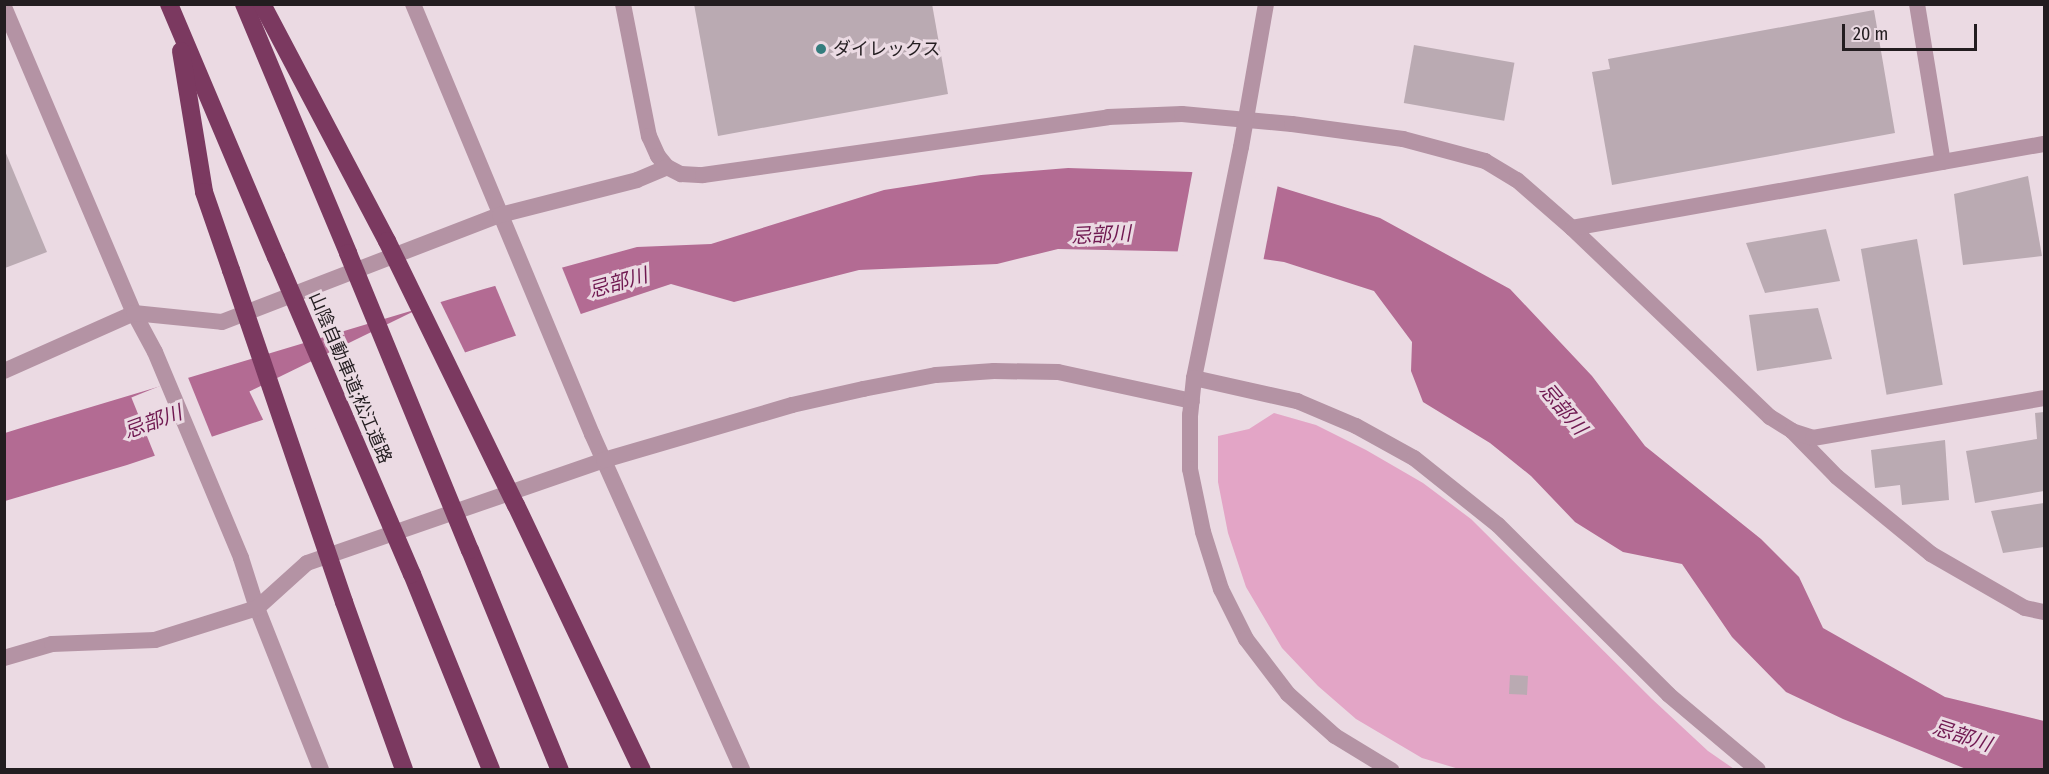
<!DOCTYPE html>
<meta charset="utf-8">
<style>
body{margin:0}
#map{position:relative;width:2049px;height:774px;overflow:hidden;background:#ebdae3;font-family:"Fira Sans Condensed","Noto Sans JP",sans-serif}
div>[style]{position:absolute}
.green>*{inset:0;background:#e3a5c6}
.water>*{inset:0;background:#b36b93}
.pier>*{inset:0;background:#ebdae3;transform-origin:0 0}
.building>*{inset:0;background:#baaab2;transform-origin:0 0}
.service>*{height:16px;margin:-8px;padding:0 8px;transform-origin:8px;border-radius:8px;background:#b493a4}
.minor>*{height:16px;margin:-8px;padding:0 8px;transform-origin:8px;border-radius:8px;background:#b493a4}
.tertiary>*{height:16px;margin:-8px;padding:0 8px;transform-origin:8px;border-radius:8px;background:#b493a4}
.motorway>*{height:18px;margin:-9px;padding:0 9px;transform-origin:9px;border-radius:9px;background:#7b3960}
.motorway-bridge>*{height:18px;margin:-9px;padding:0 9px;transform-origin:9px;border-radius:9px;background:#7b3960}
.dots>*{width:16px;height:16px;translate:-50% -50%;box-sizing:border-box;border:3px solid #ebdae3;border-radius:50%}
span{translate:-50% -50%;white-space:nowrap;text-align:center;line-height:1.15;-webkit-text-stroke:6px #ebdae3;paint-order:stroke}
.poi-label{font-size:18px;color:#231d20}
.left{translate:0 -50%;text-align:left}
.street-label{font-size:18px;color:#231d20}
.water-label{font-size:20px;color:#6f1850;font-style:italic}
.frame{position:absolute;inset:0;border:6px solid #231d20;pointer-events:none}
.scale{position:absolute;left:1842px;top:24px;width:135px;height:27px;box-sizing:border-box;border:3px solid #231d20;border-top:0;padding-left:8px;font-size:18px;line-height:21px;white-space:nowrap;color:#231d20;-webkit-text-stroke:4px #ebdae3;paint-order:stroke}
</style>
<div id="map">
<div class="green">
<div style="clip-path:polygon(1274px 413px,1316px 425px,1366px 450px,1423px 483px,1471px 519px,1652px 699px,1708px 751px,1734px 769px,1459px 769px,1422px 758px,1356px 719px,1318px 686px,1282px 648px,1246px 587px,1228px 533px,1218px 482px,1218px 436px,1249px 429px)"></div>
</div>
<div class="water">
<div style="clip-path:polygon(1068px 168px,1191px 172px,1260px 181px,1380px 218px,1510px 289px,1592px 376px,1645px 446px,1761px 539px,1799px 577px,1823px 628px,1945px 697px,2044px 721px,2044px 769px,1966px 769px,1843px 719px,1786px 692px,1732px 637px,1682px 564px,1623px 552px,1575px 522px,1531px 476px,1490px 443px,1423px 402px,1411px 371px,1412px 342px,1374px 291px,1284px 262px,1248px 257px,1204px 252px,1058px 249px,997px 264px,859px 270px,734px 302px,671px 284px,127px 465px,5px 501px,5px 433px,21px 428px,484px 289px,637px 247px,711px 244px,884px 190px,981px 175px)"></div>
</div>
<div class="pier">
<div style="clip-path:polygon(1193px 169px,1260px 178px,1278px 184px,1263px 262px,1177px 255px)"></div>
<div style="clip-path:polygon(561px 265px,582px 317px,517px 338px,494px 283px)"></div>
<div style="left:439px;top:299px;width:62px;height:211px;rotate:64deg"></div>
<div style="left:187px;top:375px;width:70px;height:60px;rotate:68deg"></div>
</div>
<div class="building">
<div style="clip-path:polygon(694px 4px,932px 4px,948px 94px,718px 136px)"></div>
<div style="clip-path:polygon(1874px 10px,1895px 133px,1612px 185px,1592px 72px,1610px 69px,1608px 59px)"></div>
<div style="left:1414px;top:45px;width:102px;height:59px;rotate:10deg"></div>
<div style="clip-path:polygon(5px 151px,47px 252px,5px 268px)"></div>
<div style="clip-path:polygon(2028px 176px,2042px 256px,1963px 265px,1954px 194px)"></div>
<div style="clip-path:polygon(1826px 229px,1840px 281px,1765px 293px,1746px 243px)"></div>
<div style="left:1917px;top:239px;width:148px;height:57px;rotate:80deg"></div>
<div style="clip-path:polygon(1818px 308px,1832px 359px,1757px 371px,1749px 315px)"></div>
<div style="clip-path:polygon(2044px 412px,2044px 491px,1975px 503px,1966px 451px,2037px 439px,2035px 413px)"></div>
<div style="clip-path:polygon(1945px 440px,1949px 500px,1902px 505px,1900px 485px,1875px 488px,1871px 450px)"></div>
<div style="clip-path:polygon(2044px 503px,2044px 547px,2003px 553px,1991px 511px)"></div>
<div style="left:1510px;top:675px;width:18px;height:19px;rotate:3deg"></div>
</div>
<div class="service">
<div style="left:1194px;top:378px;width:106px;rotate:12.6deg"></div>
<div style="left:1297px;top:401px;width:64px;rotate:23deg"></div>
<div style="left:1356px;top:426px;width:66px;rotate:28.9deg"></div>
<div style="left:1414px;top:458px;width:107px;rotate:38.6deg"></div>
<div style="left:1498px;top:525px;width:241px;rotate:44.8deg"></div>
<div style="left:1669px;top:695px;width:116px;rotate:40.1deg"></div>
<div style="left:1792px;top:431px;width:64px;rotate:45.6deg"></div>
<div style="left:1837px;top:477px;width:122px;rotate:39.3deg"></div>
<div style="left:1931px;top:554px;width:108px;rotate:29.9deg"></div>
<div style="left:2025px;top:608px;width:19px;rotate:12deg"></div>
</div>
<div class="minor">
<div style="left:413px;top:4px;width:466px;rotate:67.4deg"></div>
<div style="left:592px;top:434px;width:368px;rotate:65.9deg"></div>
<div style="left:623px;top:4px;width:135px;rotate:78.9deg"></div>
<div style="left:649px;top:136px;width:22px;rotate:66deg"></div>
<div style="left:658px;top:156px;width:14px;rotate:51deg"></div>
<div style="left:667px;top:167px;width:16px;rotate:27deg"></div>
<div style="left:681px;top:174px;width:22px;rotate:3deg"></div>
<div style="left:703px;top:175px;width:409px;rotate:-8.1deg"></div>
<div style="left:1108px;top:117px;width:74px;rotate:-2.3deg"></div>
<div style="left:1182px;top:114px;width:110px;rotate:5.2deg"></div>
<div style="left:1292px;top:124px;width:112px;rotate:7.7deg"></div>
<div style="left:1403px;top:139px;width:85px;rotate:15deg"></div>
<div style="left:1485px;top:161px;width:37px;rotate:31deg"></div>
<div style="left:1517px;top:180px;width:73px;rotate:41.1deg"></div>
<div style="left:1572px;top:228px;width:274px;rotate:43.7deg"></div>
<div style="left:1770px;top:417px;width:26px;rotate:32deg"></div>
<div style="left:1792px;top:431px;width:22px;rotate:18deg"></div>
<div style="left:1813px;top:438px;width:234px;rotate:-9.8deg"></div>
<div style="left:1917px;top:4px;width:160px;rotate:80.7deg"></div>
<div style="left:4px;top:7px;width:332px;rotate:67deg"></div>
<div style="left:134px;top:313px;width:44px;rotate:61.7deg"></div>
<div style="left:155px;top:352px;width:223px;rotate:67.3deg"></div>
<div style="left:241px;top:558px;width:52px;rotate:72.3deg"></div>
<div style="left:257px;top:608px;width:174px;rotate:68.4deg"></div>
<div style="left:1572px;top:228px;width:479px;rotate:-10.1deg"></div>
<div style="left:4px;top:371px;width:142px;rotate:-24deg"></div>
<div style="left:134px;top:313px;width:88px;rotate:5.8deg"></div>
<div style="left:222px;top:322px;width:298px;rotate:-21.1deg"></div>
<div style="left:500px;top:215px;width:141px;rotate:-14.3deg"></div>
<div style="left:637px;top:180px;width:33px;rotate:-23deg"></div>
<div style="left:4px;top:658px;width:50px;rotate:-16.3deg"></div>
<div style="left:52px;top:644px;width:103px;rotate:-2.2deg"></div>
<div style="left:155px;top:640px;width:107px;rotate:-17.4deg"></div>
<div style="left:257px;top:608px;width:67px;rotate:-42deg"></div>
<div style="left:307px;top:563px;width:314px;rotate:-19.1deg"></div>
<div style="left:604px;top:460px;width:196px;rotate:-16.3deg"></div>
<div style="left:792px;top:405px;width:73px;rotate:-12.7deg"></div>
<div style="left:863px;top:389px;width:74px;rotate:-10.9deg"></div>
<div style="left:936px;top:375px;width:58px;rotate:-3.9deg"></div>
<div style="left:994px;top:371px;width:64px;rotate:0.9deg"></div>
<div style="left:1058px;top:372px;width:137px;rotate:12.2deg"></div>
</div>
<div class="tertiary">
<div style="left:1266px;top:4px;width:145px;rotate:99.9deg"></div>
<div style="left:1241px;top:147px;width:236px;rotate:101.5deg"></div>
<div style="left:1194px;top:378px;width:37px;rotate:96deg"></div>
<div style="left:1190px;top:415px;width:54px;rotate:90deg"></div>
<div style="left:1190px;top:469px;width:64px;rotate:78.3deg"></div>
<div style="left:1203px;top:532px;width:60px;rotate:72.5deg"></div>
<div style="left:1221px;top:589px;width:56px;rotate:63.4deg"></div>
<div style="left:1246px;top:639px;width:69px;rotate:52.6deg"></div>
<div style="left:1288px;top:694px;width:63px;rotate:41.8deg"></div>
<div style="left:1335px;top:736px;width:66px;rotate:31.3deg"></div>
</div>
<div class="motorway">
<div style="left:169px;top:4px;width:275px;rotate:67.1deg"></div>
<div style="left:244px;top:4px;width:270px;rotate:67.3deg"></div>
<div style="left:262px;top:4px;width:268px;rotate:62.2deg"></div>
<div style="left:181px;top:51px;width:143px;rotate:80.7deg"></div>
<div style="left:204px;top:192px;width:83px;rotate:70.9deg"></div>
<div style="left:516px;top:505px;width:293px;rotate:64.6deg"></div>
<div style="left:470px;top:550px;width:238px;rotate:67.8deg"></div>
<div style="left:412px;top:574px;width:211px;rotate:68deg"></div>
<div style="left:344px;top:602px;width:178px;rotate:70.3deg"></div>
</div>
<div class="motorway-bridge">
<div style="left:387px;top:241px;width:294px;rotate:64deg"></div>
<div style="left:348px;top:253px;width:321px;rotate:67.7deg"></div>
<div style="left:276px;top:257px;width:345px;rotate:66.8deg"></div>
<div style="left:231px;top:270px;width:351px;rotate:71.2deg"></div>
</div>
<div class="dots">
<div style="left:821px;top:49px;background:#347d7e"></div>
</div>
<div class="poi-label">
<span class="left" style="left:833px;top:49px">ダイレックス</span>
</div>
<div class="street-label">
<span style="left:350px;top:378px;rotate:67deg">山陰自動車道;松江道路</span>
</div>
<div class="water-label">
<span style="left:1101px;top:235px;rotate:-3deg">忌部川</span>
<span style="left:618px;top:283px;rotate:-16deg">忌部川</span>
<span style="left:1563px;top:409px;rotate:50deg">忌部川</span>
<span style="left:153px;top:422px;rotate:-20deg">忌部川</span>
<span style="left:1962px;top:736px;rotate:18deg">忌部川</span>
</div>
<div class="frame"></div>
<div class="scale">20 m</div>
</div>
